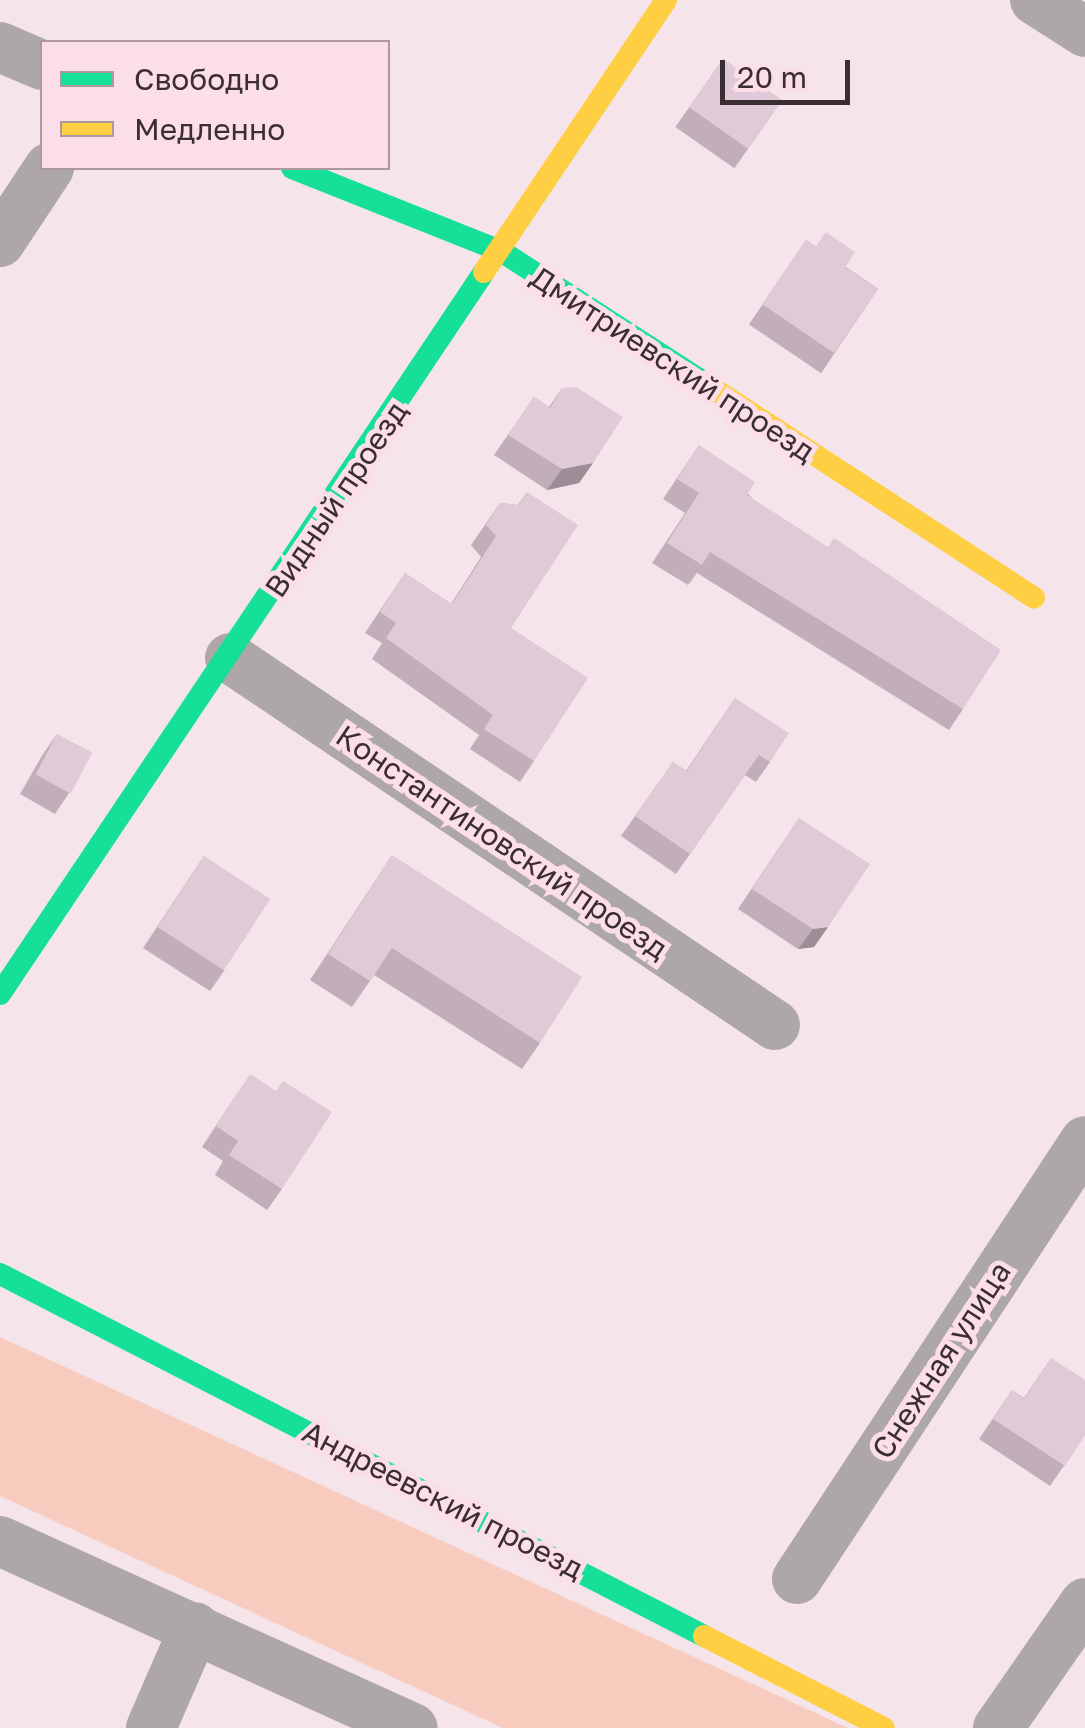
<!DOCTYPE html>
<meta charset="utf-8">
<style>
body{margin:0}
#map{position:relative;width:1085px;height:1728px;overflow:hidden;background:#f5e4ea;font-family:"Golos Text",sans-serif}
div>[style]{position:absolute}
.green>*{inset:0;background:#f8cbbf}
.street>*{height:50px;margin:-25px;padding:0 25px;transform-origin:25px;border-radius:25px;background:#aea7a8}
.fast>*{height:22px;margin:-11px;padding:0 11px;transform-origin:11px;border-radius:11px;background:#16e098}
.slow>*{height:22px;margin:-11px;padding:0 11px;transform-origin:11px;border-radius:11px;background:#ffcf43}
.wall>*{inset:0;background:#c1aeba;transform-origin:0 0}
.shaded-wall>*{inset:0;background:#9d8d97}
.building>*{inset:0;background:#e0cad8;transform-origin:0 0}
span{translate:-50% -50%;white-space:nowrap;text-align:center;line-height:1.15;-webkit-text-stroke:10px #fbdee7;paint-order:stroke}
.street-label{font-size:30px;color:#3b2e32}
.legend{position:absolute;left:40px;top:40px;width:350px;height:130px;box-sizing:border-box;background:#fbdee7;border:2px solid #ae989f;margin:0;padding:12px 18px;list-style:none;font-size:30px;color:#3b2e32}
.legend li{display:flex;align-items:center;gap:20px;height:50px}
.legend b{width:50px;border:2px solid #ae989f}
.scale{position:absolute;left:720px;top:60px;width:130px;height:45px;box-sizing:border-box;border:5px solid #3b2e32;border-top:0;padding-left:12px;font-size:30px;line-height:35px;white-space:nowrap;color:#3b2e32;-webkit-text-stroke:8px #fbdee7;paint-order:stroke}
</style>
<div id="map">
<div class="green">
<div style="clip-path:polygon(0 1337px,848px 1728px,503px 1728px,0 1496px)"></div>
</div>
<div class="street">
<div style="left:1035px;top:0;width:59px;rotate:32.6deg"></div>
<div style="left:0;top:47px;width:46px;rotate:23.2deg"></div>
<div style="left:0;top:242px;width:89px;rotate:-56.5deg"></div>
<div style="left:230px;top:658px;width:657px;rotate:33.96deg"></div>
<div style="left:0;top:1541px;width:453px;rotate:24.4deg"></div>
<div style="left:797px;top:1579px;width:524px;rotate:-56.67deg"></div>
<div style="left:151px;top:1728px;width:110px;rotate:-66.5deg"></div>
<div style="left:998px;top:1728px;width:152px;rotate:-55.2deg"></div>
</div>
<div class="fast">
<div style="left:292px;top:168px;width:225px;rotate:21.7deg"></div>
<div style="left:501px;top:251px;width:254px;rotate:32.9deg"></div>
<div style="left:0;top:994px;width:869px;rotate:-56.16deg"></div>
<div style="left:0;top:1274px;width:792px;rotate:27.21deg"></div>
</div>
<div class="slow">
<div style="left:484px;top:272px;width:327px;rotate:-56.2deg"></div>
<div style="left:714px;top:389px;width:382px;rotate:33.1deg"></div>
<div style="left:704px;top:1636px;width:202px;rotate:27.1deg"></div>
</div>
<div class="wall">
<div style="left:723px;top:59px;width:72px;height:83px;rotate:35deg"></div>
<div style="left:806px;top:240px;width:87px;height:102px;rotate:34deg"></div>
<div style="clip-path:polygon(562px 388px,593px 463px,579px 483px,547px 490px,494px 455px,534px 397px,549px 407px)"></div>
<div style="clip-path:polygon(699px 445px,963px 709px,949px 730px,697px 573px,688px 585px,652px 563px,685px 513px,663px 499px)"></div>
<div style="clip-path:polygon(527px 492px,511px 628px,534px 761px,520px 782px,470px 749px,479px 735px,372px 659px,382px 643px,365px 633px,405px 573px,451px 604px,481px 557px,471px 545px,500px 503px,518px 505px)"></div>
<div style="clip-path:polygon(735px 698px,770px 762px,756px 782px,745px 775px,676px 874px,621px 836px,673px 762px,686px 771px)"></div>
<div style="clip-path:polygon(57px 734px,69px 793px,55px 814px,20px 794px,43px 754px)"></div>
<div style="clip-path:polygon(799px 818px,828px 927px,814px 947px,798px 949px,738px 909px)"></div>
<div style="clip-path:polygon(392px 855px,540px 1043px,522px 1069px,374px 975px,352px 1007px,310px 980px)"></div>
<div style="clip-path:polygon(204px 856px,224px 971px,210px 991px,143px 948px)"></div>
<div style="clip-path:polygon(236px 1095px,282px 1189px,267px 1210px,215px 1175px,223px 1161px,202px 1147px)"></div>
<div style="clip-path:polygon(1051px 1358px,1085px 1435px,1050px 1486px,979px 1439px,1012px 1390px,1024px 1398px)"></div>
</div>
<div class="shaded-wall">
<div style="clip-path:polygon(593px 463px,579px 483px,547px 490px,562px 469px)"></div>
<div style="clip-path:polygon(828px 927px,814px 947px,798px 949px,813px 929px)"></div>
</div>
<div class="building">
<div style="left:723px;top:59px;width:72px;height:59px;rotate:35deg"></div>
<div style="clip-path:polygon(826px 232px,855px 252px,845px 267px,878px 289px,834px 353px,762px 304px,806px 240px,816px 246px)"></div>
<div style="clip-path:polygon(576px 387px,623px 417px,593px 463px,562px 469px,508px 435px,534px 397px,550px 408px,562px 388px)"></div>
<div style="clip-path:polygon(699px 445px,755px 482px,747px 495px,828px 547px,834px 538px,1001px 650px,963px 709px,710px 552px,702px 565px,667px 543px,699px 493px,677px 479px)"></div>
<div style="clip-path:polygon(527px 492px,578px 525px,511px 628px,588px 678px,534px 761px,484px 729px,493px 715px,386px 638px,396px 623px,380px 612px,405px 573px,452px 604px,496px 536px,486px 525px,500px 503px,519px 505px)"></div>
<div style="clip-path:polygon(735px 698px,789px 733px,770px 762px,759px 755px,690px 854px,635px 816px,673px 762px,687px 771px)"></div>
<div style="left:57px;top:734px;width:40px;height:46px;rotate:28deg"></div>
<div style="clip-path:polygon(799px 818px,870px 864px,828px 927px,813px 929px,752px 889px)"></div>
<div style="clip-path:polygon(392px 855px,582px 977px,540px 1043px,392px 948px,370px 981px,328px 954px)"></div>
<div style="left:204px;top:856px;width:79px;height:85px;rotate:33deg"></div>
<div style="clip-path:polygon(250px 1074px,276px 1091px,283px 1081px,332px 1112px,282px 1189px,229px 1155px,238px 1141px,216px 1126px)"></div>
<div style="clip-path:polygon(1051px 1358px,1085px 1380px,1085px 1435px,1065px 1466px,993px 1419px,1012px 1390px,1024px 1399px)"></div>
</div>
<div class="street-label">
<span style="left:673px;top:364px;rotate:33deg">Дмитриевский проезд</span>
<span style="left:336px;top:499px;rotate:-56deg">Видный проезд</span>
<span style="left:502px;top:842px;rotate:34deg">Константиновский проезд</span>
<span style="left:941px;top:1360px;rotate:-57deg">Снежная улица</span>
<span style="left:443px;top:1500px;rotate:27deg">Андреевский проезд</span>
</div>
<ul class="legend">
<li><b style="height:12px;background:#16e098"></b>Свободно</li>
<li><b style="height:12px;background:#ffcf43"></b>Медленно</li>
</ul>
<div class="scale">20 m</div>
</div>
